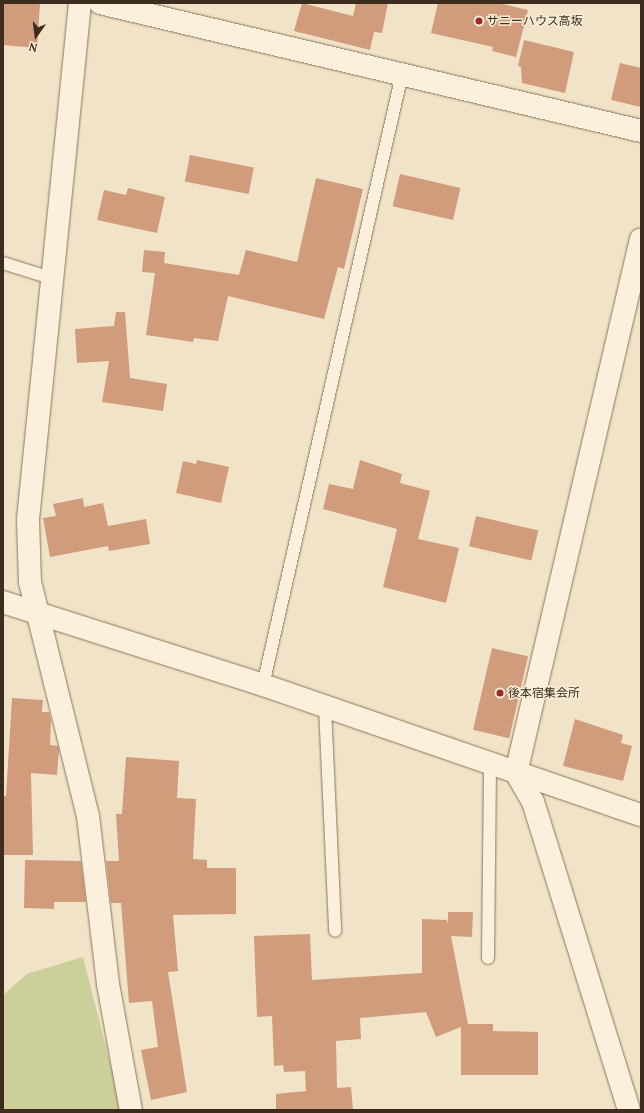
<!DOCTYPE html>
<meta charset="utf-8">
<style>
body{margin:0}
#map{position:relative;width:644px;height:1113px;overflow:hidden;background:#f1e3c7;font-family:Lora,"Noto Sans JP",serif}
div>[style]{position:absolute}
.green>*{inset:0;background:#cbd09a}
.building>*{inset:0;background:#d09c7b;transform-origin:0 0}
.roads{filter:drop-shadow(0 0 1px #8e745b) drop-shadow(0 0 1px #8e745b)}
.service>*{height:12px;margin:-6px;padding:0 6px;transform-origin:6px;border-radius:6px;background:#fbf0db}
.minor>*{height:22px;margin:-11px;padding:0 11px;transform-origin:11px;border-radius:11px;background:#fbf0db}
.tertiary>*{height:22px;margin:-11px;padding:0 11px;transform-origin:11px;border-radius:11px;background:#fbf0db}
.dots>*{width:11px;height:11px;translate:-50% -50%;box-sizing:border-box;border:2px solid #f8edd7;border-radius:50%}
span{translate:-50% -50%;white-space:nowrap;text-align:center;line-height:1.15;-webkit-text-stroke:3px #f8edd7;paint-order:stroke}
.poi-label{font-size:12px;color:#3d2d1f}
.left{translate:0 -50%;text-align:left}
.frame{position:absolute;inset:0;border:4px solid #3d2d1f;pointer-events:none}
.north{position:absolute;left:16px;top:16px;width:40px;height:40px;-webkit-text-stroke:3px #f8edd7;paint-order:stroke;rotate:194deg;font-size:11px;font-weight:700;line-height:16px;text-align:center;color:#3d2d1f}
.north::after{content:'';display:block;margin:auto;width:14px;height:18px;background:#3d2d1f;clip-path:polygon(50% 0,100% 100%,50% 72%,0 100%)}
</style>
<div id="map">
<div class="green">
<div style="clip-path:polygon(83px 957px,122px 1110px,3px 1110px,3px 995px,27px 974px)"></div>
</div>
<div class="building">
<div style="clip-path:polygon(3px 3px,40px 3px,37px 48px,3px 45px)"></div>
<div style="clip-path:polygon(302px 3px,353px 16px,356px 3px,388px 3px,382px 33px,374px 32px,370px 50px,294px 31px)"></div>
<div style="clip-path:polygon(438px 3px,499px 3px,528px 10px,516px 57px,492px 51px,493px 47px,431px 33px)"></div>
<div style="clip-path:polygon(524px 40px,574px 52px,565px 93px,522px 83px,521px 67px,518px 66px)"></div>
<div style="clip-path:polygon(620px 63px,641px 68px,641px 107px,611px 100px)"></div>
<div style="left:190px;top:155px;width:65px;height:27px;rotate:11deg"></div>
<div style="left:400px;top:174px;width:62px;height:33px;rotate:13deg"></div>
<div style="clip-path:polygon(316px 178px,363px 189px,344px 269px,338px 267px,324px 319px,228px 296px,218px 341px,194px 338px,193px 342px,146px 335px,155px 273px,142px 272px,144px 250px,165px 252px,164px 263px,239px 275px,246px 250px,297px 262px)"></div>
<div style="clip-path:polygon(128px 188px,165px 197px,157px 233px,97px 220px,104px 190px,126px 195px)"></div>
<div style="clip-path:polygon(116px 312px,125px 312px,130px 378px,167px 384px,163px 411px,102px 402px,109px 361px,77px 363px,75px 329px,114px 326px)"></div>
<div style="clip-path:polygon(197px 460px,229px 467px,221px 503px,176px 493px,183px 461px,196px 464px)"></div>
<div style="clip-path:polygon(360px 460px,402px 474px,400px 483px,430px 491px,418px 539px,459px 548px,446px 603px,383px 587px,397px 529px,323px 509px,329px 484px,353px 489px)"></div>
<div style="clip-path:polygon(83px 498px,84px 507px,103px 503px,108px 526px,146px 519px,150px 544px,109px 551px,108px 546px,50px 557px,43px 518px,56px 516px,53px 504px)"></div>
<div style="left:476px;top:516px;width:64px;height:31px;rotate:13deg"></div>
<div style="left:492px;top:648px;width:37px;height:84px;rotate:13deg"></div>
<div style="clip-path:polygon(12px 698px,43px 700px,42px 712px,49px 712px,51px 720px,50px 745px,58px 746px,59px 750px,57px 775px,31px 773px,33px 855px,3px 855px,3px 796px,6px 796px)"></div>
<div style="clip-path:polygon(575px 719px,623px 735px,621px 743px,632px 746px,623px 781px,563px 766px)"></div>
<div style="clip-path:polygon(126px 757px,179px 761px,177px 798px,196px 799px,193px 859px,207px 860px,207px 868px,236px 868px,236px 914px,173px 915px,178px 971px,168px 972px,187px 1092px,151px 1100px,141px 1050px,158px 1047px,152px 1001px,129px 1003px,121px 903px,111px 903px,106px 861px,119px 861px,116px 814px,122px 814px)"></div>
<div style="clip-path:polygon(25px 860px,81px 861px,86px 902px,54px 902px,54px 909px,24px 908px)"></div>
<div style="clip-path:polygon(448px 912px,473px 912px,472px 937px,451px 936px,468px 1024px,493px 1024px,493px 1031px,538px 1032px,538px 1075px,461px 1075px,461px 1027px,436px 1037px,426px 1012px,360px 1018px,361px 1039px,336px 1041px,337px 1088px,351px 1087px,353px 1110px,276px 1110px,276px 1094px,306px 1091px,305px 1071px,284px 1072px,283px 1065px,274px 1066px,272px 1016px,257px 1017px,254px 936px,310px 934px,312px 980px,422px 973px,422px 919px,447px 920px,448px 924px)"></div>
</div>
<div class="roads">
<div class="service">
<div style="left:3px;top:263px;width:50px;rotate:17.4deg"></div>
<div style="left:263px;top:685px;width:627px;rotate:-77.18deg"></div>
<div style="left:325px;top:707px;width:224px;rotate:87.4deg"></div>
<div style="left:488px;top:958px;width:194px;rotate:-89.4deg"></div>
</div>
<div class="minor">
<div style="left:100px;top:3px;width:556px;rotate:13.31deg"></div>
<div style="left:3px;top:602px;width:273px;rotate:17.7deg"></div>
<div style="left:263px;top:685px;width:400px;rotate:19deg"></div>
<div style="left:629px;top:1110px;width:323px;rotate:-107.3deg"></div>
<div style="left:533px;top:802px;width:34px;rotate:-120deg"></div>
<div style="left:516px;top:773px;width:548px;rotate:-76.83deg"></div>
</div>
<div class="tertiary">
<div style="left:80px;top:3px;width:519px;rotate:95.75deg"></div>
<div style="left:28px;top:519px;width:63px;rotate:88.2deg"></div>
<div style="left:30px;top:582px;width:241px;rotate:76.1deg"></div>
<div style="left:88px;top:816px;width:169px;rotate:83.2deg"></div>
<div style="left:108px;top:984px;width:128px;rotate:79.7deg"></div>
</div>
</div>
<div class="dots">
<div style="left:479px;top:21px;background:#a0282d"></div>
<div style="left:500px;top:693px;background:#a0282d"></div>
</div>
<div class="poi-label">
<span class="left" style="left:487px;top:21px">サニーハウス高坂</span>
<span class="left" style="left:508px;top:693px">後本宿集会所</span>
</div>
<div class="frame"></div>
<div class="north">N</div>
</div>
